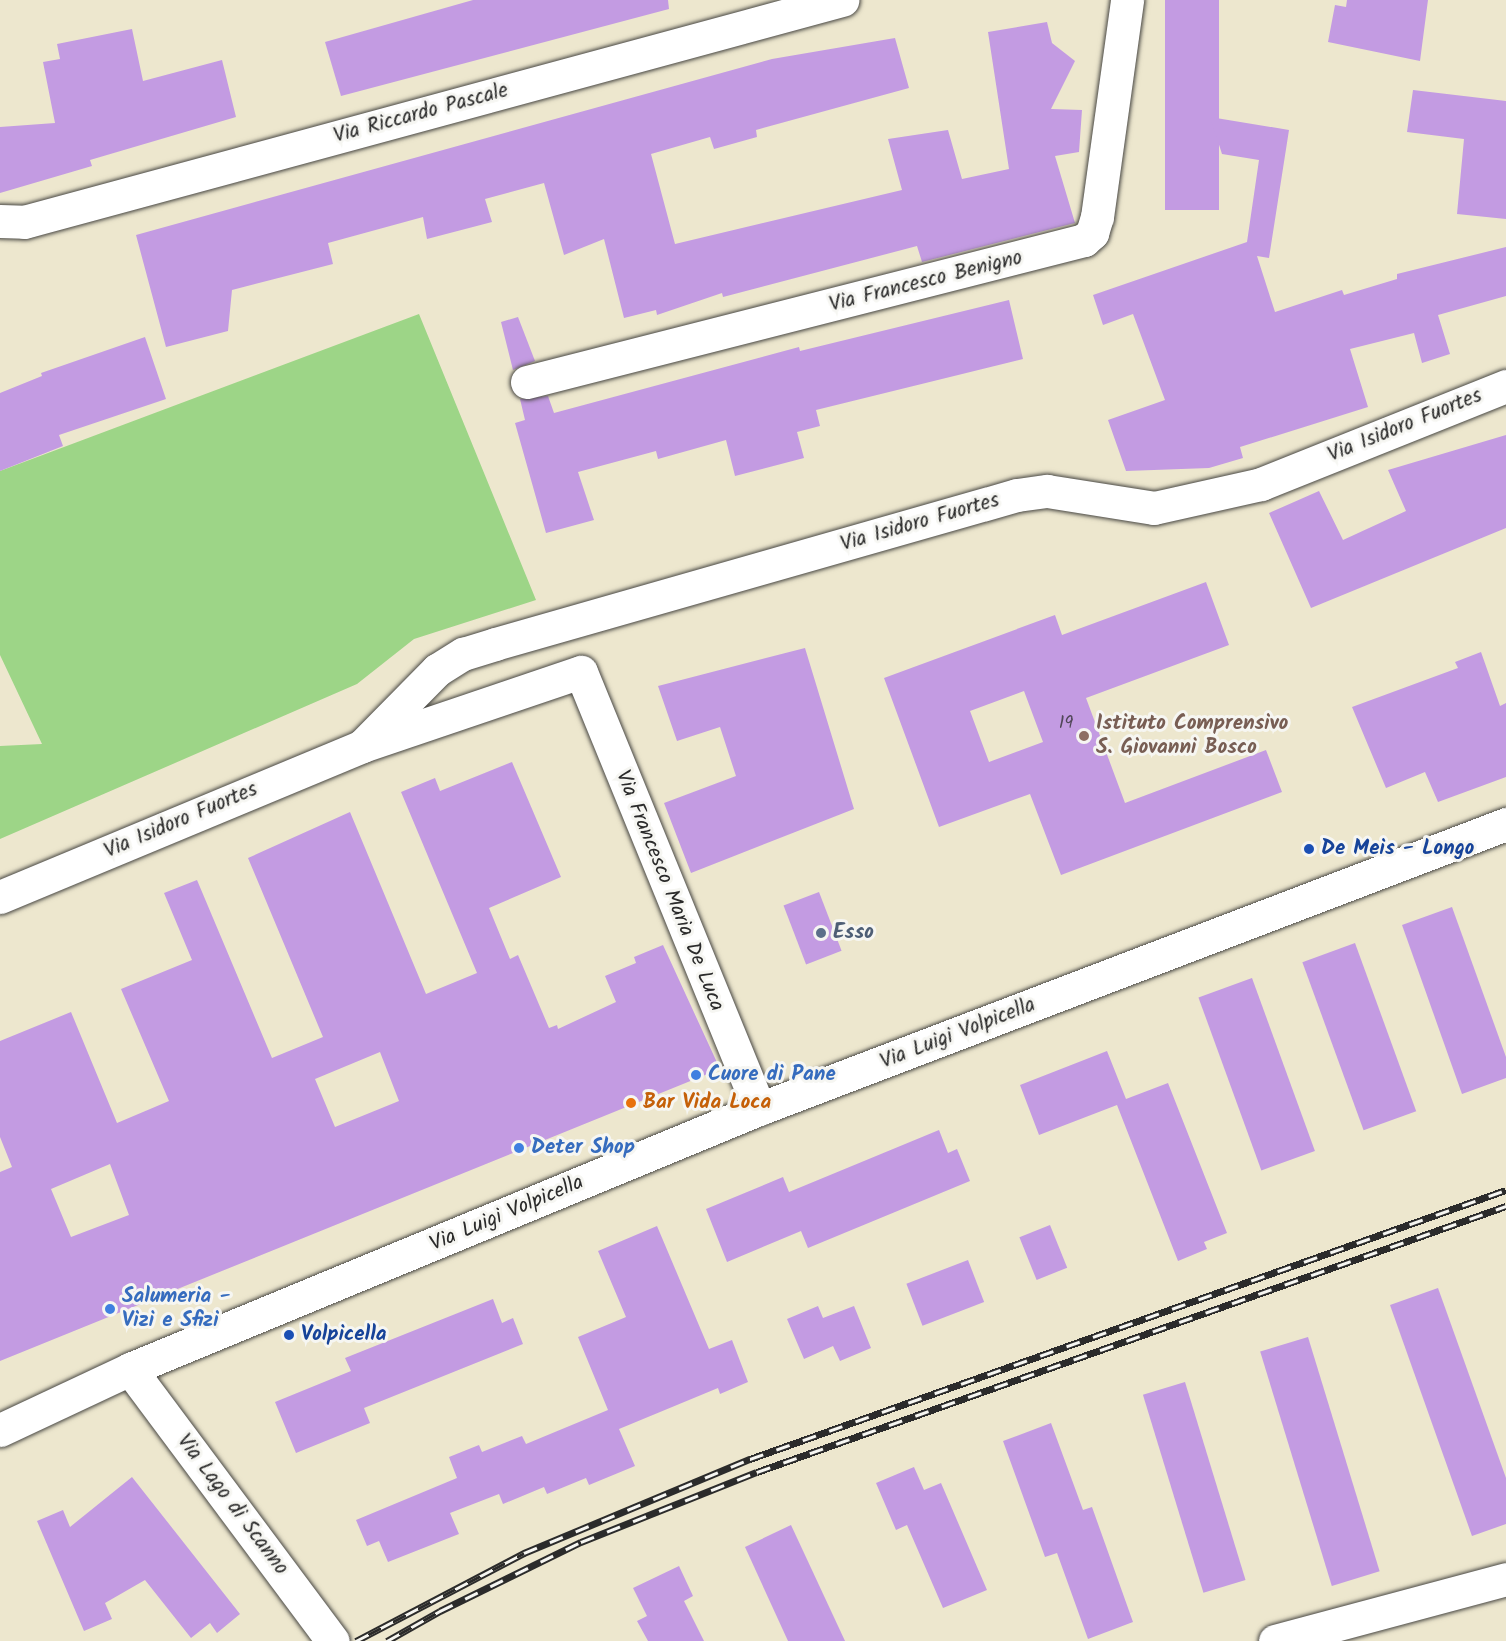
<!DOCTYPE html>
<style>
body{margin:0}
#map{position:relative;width:1506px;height:1641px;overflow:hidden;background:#ede7ce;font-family:Kalam,sans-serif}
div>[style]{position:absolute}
.green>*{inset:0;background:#9dd587}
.building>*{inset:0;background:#c39be2;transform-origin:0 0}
.roads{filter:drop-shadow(0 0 2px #484743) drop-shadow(0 0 2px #484743)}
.street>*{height:33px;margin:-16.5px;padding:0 16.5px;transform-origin:16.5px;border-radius:16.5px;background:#fff}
.secondary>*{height:33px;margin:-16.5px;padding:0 16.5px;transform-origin:16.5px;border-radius:16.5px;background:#fff}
.rail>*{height:7px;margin-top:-3.5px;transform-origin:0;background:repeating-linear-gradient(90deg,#f6f6f2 0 14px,#2b2b2b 0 28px);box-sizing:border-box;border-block:2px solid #2b2b2b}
.dots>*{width:16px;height:16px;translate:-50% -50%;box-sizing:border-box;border:3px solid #f6f6f2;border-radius:50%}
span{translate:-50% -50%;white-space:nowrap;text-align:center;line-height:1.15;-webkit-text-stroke:6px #f6f6f2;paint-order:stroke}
.number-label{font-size:18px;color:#514759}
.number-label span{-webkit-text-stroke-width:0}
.street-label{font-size:21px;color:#2b2b2b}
.education-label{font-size:21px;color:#785e54;font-weight:700}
.left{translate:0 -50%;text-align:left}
.transit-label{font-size:21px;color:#164399;font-weight:700}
.service-label{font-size:21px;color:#4e5e75;font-weight:700}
.shop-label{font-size:21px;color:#366cbe;font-weight:700}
.food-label{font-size:21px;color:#c56008;font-weight:700}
</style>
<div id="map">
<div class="green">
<div style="clip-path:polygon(419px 314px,536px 600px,414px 639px,357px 684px,0 839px,0 746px,42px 744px,0 655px,0 471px)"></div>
</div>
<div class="building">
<div style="clip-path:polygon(473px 0,668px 0,669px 9px,341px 96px,325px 42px)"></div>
<div style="left:1165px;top:0;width:54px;height:210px"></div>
<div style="clip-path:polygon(1347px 0,1428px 0,1420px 61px,1328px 42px,1335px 5px,1346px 7px)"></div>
<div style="clip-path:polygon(1047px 22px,1052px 43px,1075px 61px,1051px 109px,1082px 110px,1079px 152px,1055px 156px,1075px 223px,922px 262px,917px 246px,723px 297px,722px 293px,657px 315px,656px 310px,624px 318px,604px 239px,564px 255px,544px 183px,485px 199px,492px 222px,427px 239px,423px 217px,328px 243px,333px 264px,232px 290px,228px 331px,166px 347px,136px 235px,772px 59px,895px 38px,909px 88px,756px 130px,757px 137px,714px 149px,710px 137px,651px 154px,675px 244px,902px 190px,888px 139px,948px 130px,962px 179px,1009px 169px,988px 32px)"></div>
<div style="clip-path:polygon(132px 29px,143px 81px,222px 60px,236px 117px,90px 160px,92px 166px,0 193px,0 127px,55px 123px,43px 62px,60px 59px,57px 44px)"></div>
<div style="clip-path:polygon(1413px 90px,1506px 101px,1506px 219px,1457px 214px,1464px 139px,1407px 132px)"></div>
<div style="clip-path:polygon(1210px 117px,1289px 130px,1269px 258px,1257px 256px,1275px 312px,1342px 290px,1344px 295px,1397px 279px,1397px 274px,1506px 247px,1506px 296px,1438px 315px,1450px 354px,1422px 363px,1414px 333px,1350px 349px,1368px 407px,1240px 447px,1243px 458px,1209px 468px,1126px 471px,1108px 420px,1165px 400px,1133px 314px,1103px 325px,1093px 295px,1247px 242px,1259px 160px,1222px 154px)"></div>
<div style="clip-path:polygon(1009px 300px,1023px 359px,816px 410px,820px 426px,797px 432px,804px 458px,735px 476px,726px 440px,658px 459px,656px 451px,578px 472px,594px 520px,546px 533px,515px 423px,525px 420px,520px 399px,548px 396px,554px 413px,799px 347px,800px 351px)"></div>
<div style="clip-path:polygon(518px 317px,535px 361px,513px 370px,501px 322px)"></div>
<div style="clip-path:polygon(145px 337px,166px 399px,59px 435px,63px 446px,0 471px,0 393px,42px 376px,41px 373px)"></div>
<div style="clip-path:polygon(1506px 435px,1506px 528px,1311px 608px,1269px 513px,1319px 491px,1343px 540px,1406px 511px,1388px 470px)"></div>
<div style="clip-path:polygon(evenodd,1206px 582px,1229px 645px,1086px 698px,1125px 803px,1266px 750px,1282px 792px,1061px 875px,1030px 794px,939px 827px,884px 678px,1055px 615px,1062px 635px,1206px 582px,1024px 691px,1043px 742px,989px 762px,970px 711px,1024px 691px)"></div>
<div style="clip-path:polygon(805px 648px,854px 809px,691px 873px,664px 803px,736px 776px,720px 727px,677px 741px,658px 686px)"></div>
<div style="clip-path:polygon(1481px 652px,1500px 706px,1506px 703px,1506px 777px,1438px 802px,1425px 772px,1386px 788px,1352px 707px,1458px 668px,1455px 662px)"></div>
<div style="clip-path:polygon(evenodd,512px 762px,561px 877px,489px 908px,510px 959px,518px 955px,549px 1028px,557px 1025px,558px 1029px,616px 1002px,605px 976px,636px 963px,634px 957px,663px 945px,720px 1069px,0 1361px,0 1172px,12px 1167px,0 1137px,0 1041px,71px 1012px,117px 1123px,169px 1101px,121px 989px,192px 960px,164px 893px,197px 880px,272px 1058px,323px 1037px,248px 858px,350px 812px,426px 994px,477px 973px,401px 792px,435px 778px,440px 791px,512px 762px,380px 1052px,399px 1101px,335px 1127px,315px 1079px,380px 1052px,512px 762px,110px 1164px,129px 1215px,71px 1237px,51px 1189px,110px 1164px)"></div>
<div style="left:819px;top:892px;width:63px;height:38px;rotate:69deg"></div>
<div style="clip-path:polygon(1452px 907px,1506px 1057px,1506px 1078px,1462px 1094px,1402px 925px)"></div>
<div style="left:1355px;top:943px;width:179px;height:56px;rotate:70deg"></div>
<div style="left:1252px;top:978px;width:184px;height:57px;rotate:70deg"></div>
<div style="clip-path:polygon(1107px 1051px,1126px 1099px,1168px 1083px,1227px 1233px,1204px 1242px,1207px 1249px,1178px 1261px,1117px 1105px,1039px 1135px,1020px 1085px)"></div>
<div style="clip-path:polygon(939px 1130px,948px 1153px,957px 1149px,970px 1181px,808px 1248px,801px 1231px,727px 1262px,706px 1209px,783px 1177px,789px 1192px)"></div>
<div style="left:1050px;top:1225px;width:46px;height:33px;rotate:68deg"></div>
<div style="clip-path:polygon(657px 1226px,709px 1349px,732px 1340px,748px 1382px,720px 1394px,718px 1388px,619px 1429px,635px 1466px,589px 1485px,586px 1478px,547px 1494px,544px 1487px,503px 1504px,499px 1494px,450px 1513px,459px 1534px,388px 1562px,379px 1541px,367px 1546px,356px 1520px,457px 1478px,449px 1457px,479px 1445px,482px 1452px,522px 1436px,526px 1444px,608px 1410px,578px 1337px,626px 1317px,598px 1251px)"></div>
<div style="left:968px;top:1260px;width:45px;height:66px;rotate:69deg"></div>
<div style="clip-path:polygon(1438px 1288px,1506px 1478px,1506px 1524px,1472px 1536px,1390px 1305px)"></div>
<div style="clip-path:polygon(493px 1299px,502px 1323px,513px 1318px,523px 1344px,364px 1408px,370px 1423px,296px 1453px,275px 1402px,351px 1371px,345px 1358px)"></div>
<div style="clip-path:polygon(818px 1306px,823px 1318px,854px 1306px,871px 1348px,840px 1361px,833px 1346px,804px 1359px,787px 1319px)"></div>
<div style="left:1308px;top:1337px;width:245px;height:50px;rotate:73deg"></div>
<div style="left:1185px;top:1382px;width:207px;height:44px;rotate:73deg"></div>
<div style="clip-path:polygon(1051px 1423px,1083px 1510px,1092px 1507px,1133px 1622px,1088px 1639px,1057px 1553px,1045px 1557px,1003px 1441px)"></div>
<div style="clip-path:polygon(914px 1467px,924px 1490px,941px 1483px,987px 1590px,943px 1608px,907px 1525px,896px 1530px,876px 1483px)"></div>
<div style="clip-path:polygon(132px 1477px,240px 1614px,217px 1633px,210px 1623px,191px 1638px,145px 1580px,105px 1603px,112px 1619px,84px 1631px,37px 1521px,63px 1510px,70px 1527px)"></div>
<div style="clip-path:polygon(791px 1525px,845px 1641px,788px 1641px,745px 1547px)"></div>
<div style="clip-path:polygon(679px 1566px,693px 1596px,684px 1601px,704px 1641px,648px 1641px,637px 1621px,647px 1616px,633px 1588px)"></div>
</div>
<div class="roads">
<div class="street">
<div style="left:0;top:221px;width:24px;rotate:2deg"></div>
<div style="left:24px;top:222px;width:848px;rotate:-15.18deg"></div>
<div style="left:527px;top:382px;width:575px;rotate:-14.3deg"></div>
<div style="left:1084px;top:240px;width:11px;rotate:-41deg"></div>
<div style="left:1092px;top:233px;width:17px;rotate:-73deg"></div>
<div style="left:1097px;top:217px;width:219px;rotate:-82.1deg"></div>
<div style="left:362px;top:746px;width:107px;rotate:-45.4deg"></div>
<div style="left:437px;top:670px;width:31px;rotate:-32deg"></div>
<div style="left:463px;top:654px;width:34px;rotate:-17deg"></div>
<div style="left:495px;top:644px;width:543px;rotate:-15.93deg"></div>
<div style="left:1017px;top:495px;width:30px;rotate:-8deg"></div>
<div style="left:1047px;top:491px;width:108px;rotate:9deg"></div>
<div style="left:1154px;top:508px;width:110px;rotate:-12.6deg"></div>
<div style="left:1261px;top:484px;width:264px;rotate:-21.8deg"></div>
<div style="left:0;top:897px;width:392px;rotate:-22.6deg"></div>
<div style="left:362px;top:746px;width:231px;rotate:-18.7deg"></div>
<div style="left:581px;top:672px;width:472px;rotate:67.8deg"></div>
<div style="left:130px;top:1369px;width:339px;rotate:53.3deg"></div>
<div style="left:1275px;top:1641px;width:239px;rotate:-15deg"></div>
</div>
<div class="secondary">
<div style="left:0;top:1430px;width:144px;rotate:-25.1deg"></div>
<div style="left:130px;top:1369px;width:681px;rotate:-22.46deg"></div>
<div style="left:759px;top:1109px;width:800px;rotate:-20.88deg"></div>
</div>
</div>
<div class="rail">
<div style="left:356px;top:1641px;width:190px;rotate:-27.6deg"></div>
<div style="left:524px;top:1553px;width:245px;rotate:-22.6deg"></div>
<div style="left:750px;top:1459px;width:802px;rotate:-19.59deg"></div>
<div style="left:387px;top:1641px;width:61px;rotate:-29.5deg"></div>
<div style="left:440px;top:1611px;width:157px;rotate:-26.1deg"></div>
<div style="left:581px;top:1542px;width:189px;rotate:-21.7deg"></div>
<div style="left:757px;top:1472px;width:795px;rotate:-19.55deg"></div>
</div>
<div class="dots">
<div style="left:1084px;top:736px;background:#8d6e63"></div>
<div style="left:1309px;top:849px;background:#1a4fb4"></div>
<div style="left:821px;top:933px;background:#5c6f8a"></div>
<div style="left:696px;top:1075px;background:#3f7fe0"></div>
<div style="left:631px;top:1103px;background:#e8710a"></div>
<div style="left:519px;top:1148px;background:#3f7fe0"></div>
<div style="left:110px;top:1309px;background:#3f7fe0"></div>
<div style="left:289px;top:1335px;background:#1a4fb4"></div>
</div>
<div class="number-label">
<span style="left:1066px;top:724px">19</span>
</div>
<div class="street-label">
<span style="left:421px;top:114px;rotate:-15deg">Via Riccardo Pascale</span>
<span style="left:926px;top:282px;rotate:-14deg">Via Francesco Benigno</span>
<span style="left:1405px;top:426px;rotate:-22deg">Via Isidoro Fuortes</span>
<span style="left:920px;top:523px;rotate:-16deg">Via Isidoro Fuortes</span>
<span style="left:181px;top:821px;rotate:-23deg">Via Isidoro Fuortes</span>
<span style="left:669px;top:891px;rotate:68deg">Via Francesco Maria De Luca</span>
<span style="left:958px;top:1034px;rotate:-21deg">Via Luigi Volpicella</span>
<span style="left:507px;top:1214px;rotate:-23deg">Via Luigi Volpicella</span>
<span style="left:232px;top:1505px;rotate:53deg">Via Lago di Scanno</span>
</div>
<div class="education-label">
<span class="left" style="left:1096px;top:736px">Istituto Comprensivo<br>S. Giovanni Bosco</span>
</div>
<div class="transit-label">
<span class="left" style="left:1321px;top:849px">De Meis - Longo</span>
<span class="left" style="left:301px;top:1335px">Volpicella</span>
</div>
<div class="service-label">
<span class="left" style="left:833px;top:933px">Esso</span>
</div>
<div class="shop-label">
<span class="left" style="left:708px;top:1075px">Cuore di Pane</span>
<span class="left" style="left:531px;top:1148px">Deter Shop</span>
<span class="left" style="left:122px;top:1309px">Salumeria -<br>Vizi e Sfizi</span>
</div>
<div class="food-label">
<span class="left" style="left:643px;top:1103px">Bar Vida Loca</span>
</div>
</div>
